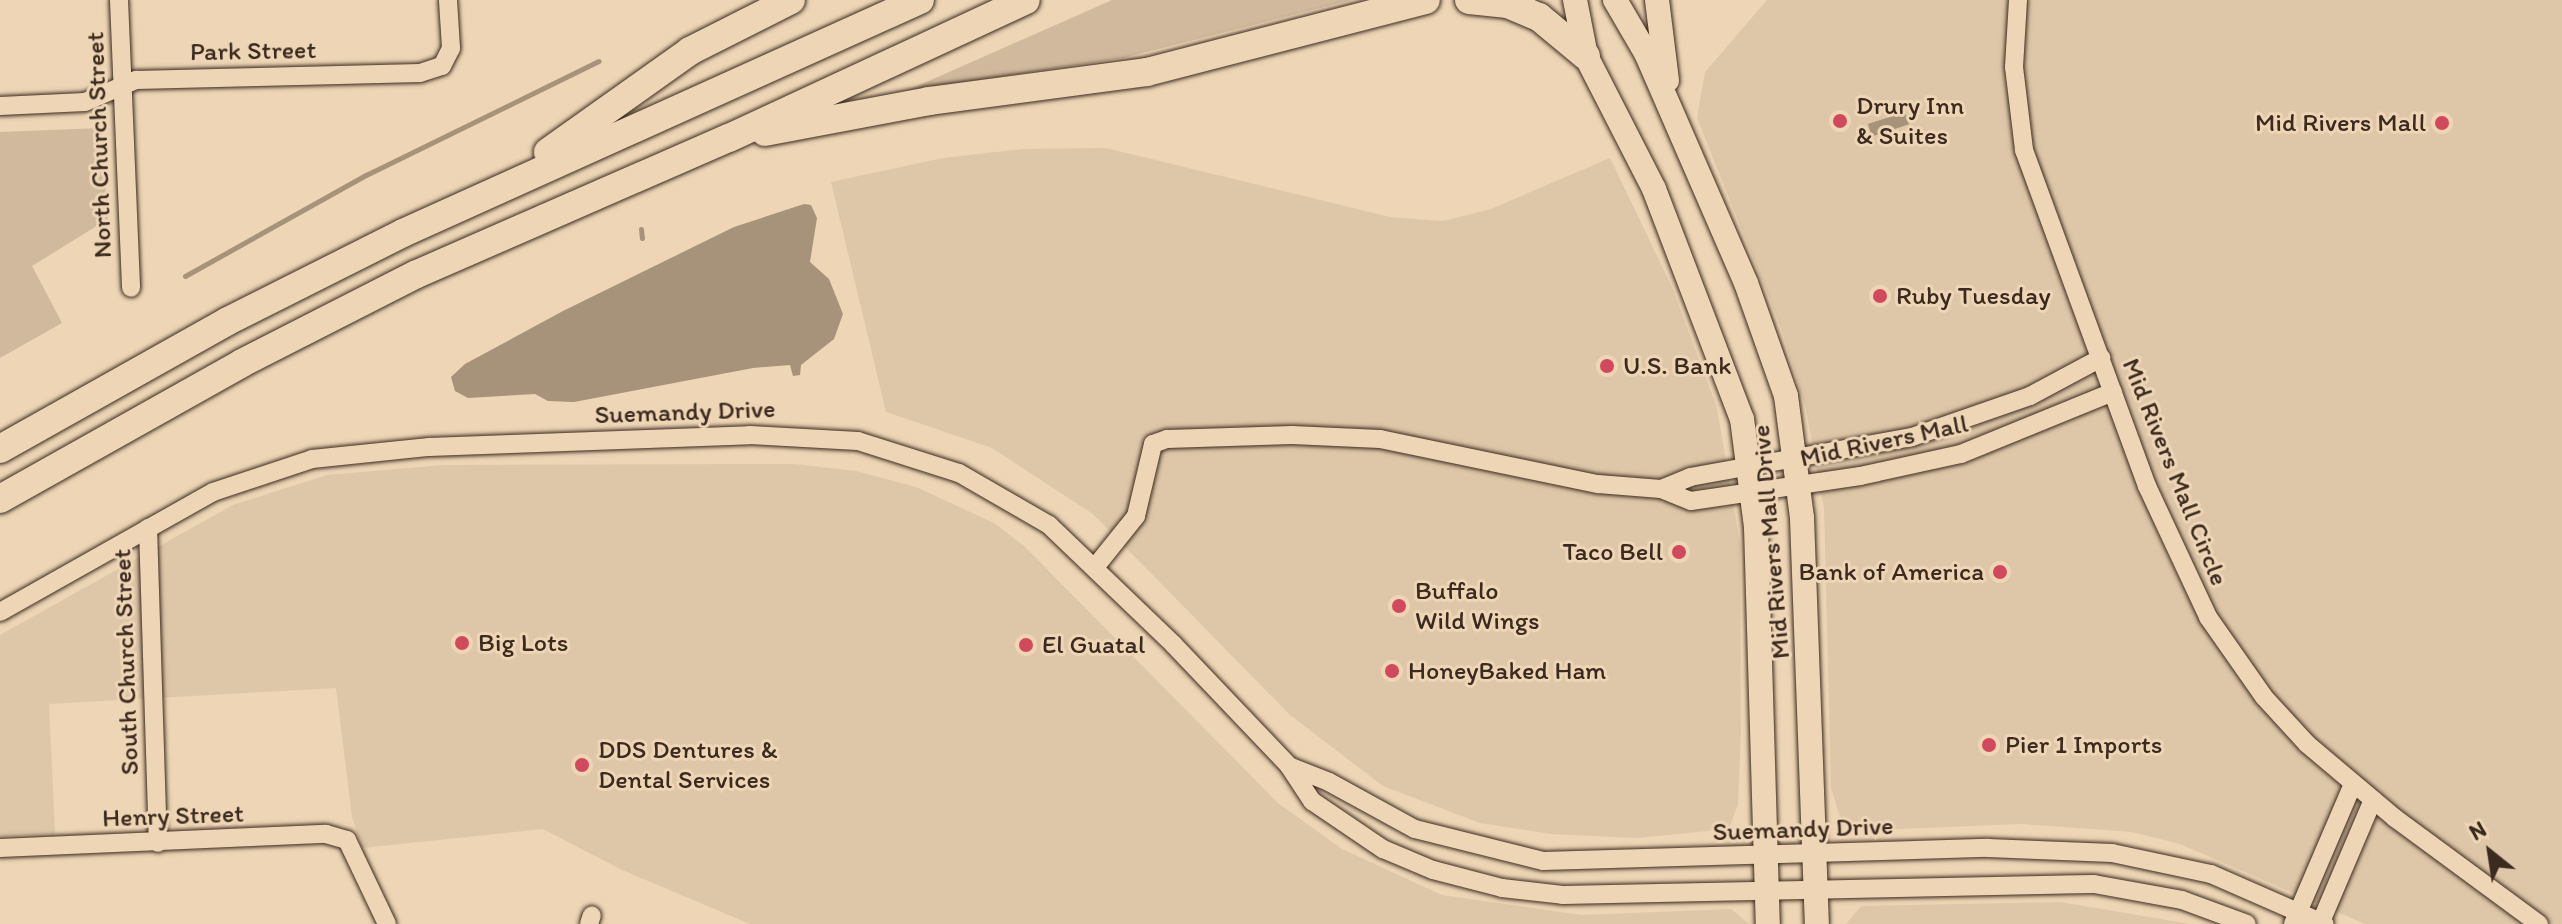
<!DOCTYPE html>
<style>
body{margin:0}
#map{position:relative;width:2562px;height:924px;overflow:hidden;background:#edd5b5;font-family:Itim,sans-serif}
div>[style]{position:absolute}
.built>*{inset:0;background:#dec7a8}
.green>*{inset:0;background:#d0b99c}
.water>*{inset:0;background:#a7927a;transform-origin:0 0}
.stream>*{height:5px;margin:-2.5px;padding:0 2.5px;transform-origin:2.5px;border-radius:2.5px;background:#a7927a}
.roads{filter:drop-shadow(0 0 2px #3b2a1e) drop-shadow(0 0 2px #3b2a1e)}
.minor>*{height:18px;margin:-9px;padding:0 9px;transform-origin:9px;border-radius:9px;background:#edd5b5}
.major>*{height:24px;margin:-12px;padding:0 12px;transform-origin:12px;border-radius:12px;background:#edd5b5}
.highway>*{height:28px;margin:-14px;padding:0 14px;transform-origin:14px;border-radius:14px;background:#edd5b5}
.dots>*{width:22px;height:22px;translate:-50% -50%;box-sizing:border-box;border:4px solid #edd5b5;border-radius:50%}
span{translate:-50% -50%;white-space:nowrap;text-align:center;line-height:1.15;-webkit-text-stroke:6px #edd5b5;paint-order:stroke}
.street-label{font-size:26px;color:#3b2a1e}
.poi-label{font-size:26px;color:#3b2a1e}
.left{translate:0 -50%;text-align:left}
.right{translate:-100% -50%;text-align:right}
.north{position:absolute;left:2450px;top:812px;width:80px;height:80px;-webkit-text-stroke:6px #edd5b5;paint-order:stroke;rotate:330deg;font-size:22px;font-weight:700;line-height:32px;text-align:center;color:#3b2a1e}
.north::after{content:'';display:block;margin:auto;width:28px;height:36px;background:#3b2a1e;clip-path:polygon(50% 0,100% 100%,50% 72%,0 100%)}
</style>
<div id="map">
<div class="built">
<div style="clip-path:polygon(1767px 0,2562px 0,2562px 924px,2365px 924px,2180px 844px,2132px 832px,2021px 824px,1874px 830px,1858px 829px,1840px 817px,1831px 788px,1824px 508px,1806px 409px,1781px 328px,1697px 118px,1705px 72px)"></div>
<div style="clip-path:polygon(1106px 148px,1390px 217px,1443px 221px,1491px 209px,1610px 158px,1672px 287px,1717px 408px,1740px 544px,1741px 733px,1738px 804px,1729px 829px,1637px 838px,1551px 834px,1480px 823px,1383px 786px,1290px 715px,1093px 514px,992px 448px,886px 412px,831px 182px,943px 158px,1023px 149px)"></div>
<div style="clip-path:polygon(443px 465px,795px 464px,856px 471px,916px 487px,994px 523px,1024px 546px,1278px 803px,1342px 849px,1442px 895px,1581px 915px,1731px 909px,1749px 924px,750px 924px,622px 870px,543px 829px,362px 848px,352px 817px,336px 688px,49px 704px,55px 834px,0 836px,0 635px,233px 505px,327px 475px)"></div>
<div style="clip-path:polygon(2061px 902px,2190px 924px,1846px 924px,1861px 906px)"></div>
</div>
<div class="green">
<div style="clip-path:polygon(1112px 0,1352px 0,1123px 58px,906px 91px)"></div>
<div style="clip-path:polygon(101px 128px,108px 219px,32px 266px,62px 323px,0 358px,0 132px)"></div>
</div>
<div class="water">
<div style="left:1905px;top:112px;width:13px;height:39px;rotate:72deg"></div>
<div style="clip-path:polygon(804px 204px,811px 205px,817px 218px,810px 262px,829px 279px,843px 314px,834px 339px,801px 365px,800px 375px,793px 376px,790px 365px,753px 368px,574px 402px,548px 401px,535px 394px,468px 398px,455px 391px,451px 377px,465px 364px,563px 311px,734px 227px)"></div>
</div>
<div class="stream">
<div style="left:641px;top:229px;width:9px;rotate:84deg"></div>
<div style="left:185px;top:276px;width:207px;rotate:-29.2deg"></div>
<div style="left:366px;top:175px;width:259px;rotate:-26.1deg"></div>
</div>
<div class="roads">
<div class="minor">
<div style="left:119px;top:0;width:288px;rotate:87.6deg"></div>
<div style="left:2018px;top:0;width:67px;rotate:93.4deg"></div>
<div style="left:2014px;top:67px;width:84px;rotate:83.1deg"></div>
<div style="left:2024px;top:150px;width:358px;rotate:69.9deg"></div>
<div style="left:2147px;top:486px;width:145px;rotate:65deg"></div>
<div style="left:2208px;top:617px;width:98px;rotate:55deg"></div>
<div style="left:2264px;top:697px;width:64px;rotate:47.5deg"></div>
<div style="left:2307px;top:744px;width:115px;rotate:40.1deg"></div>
<div style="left:2395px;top:818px;width:179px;rotate:36.4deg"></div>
<div style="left:0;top:106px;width:85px;rotate:-2.7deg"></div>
<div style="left:85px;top:102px;width:56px;rotate:-23.3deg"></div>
<div style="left:136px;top:80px;width:284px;rotate:-1.4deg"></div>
<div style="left:420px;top:73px;width:23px;rotate:-18deg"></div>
<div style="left:442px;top:66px;width:20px;rotate:-63deg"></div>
<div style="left:451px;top:48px;width:48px;rotate:-93.6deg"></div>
<div style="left:1661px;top:489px;width:31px;rotate:-22deg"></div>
<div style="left:1690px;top:477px;width:226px;rotate:-10.2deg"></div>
<div style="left:1912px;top:437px;width:125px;rotate:-19.2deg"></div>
<div style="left:2030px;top:396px;width:81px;rotate:-28.2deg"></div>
<div style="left:148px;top:528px;width:315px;rotate:88.2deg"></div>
<div style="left:1096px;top:566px;width:64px;rotate:-51.3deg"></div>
<div style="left:1136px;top:516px;width:74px;rotate:-76.7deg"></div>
<div style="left:1153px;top:444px;width:15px;rotate:-20deg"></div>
<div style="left:1167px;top:439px;width:125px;rotate:-1.8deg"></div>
<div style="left:1292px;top:435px;width:88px;rotate:2.6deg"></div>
<div style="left:1380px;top:439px;width:223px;rotate:11.7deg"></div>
<div style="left:1598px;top:484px;width:63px;rotate:4.5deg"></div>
<div style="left:1661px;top:489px;width:32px;rotate:22deg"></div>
<div style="left:1691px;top:501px;width:171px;rotate:-8.4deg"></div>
<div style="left:1860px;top:476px;width:103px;rotate:-12.3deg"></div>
<div style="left:1961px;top:454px;width:164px;rotate:-22.2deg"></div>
<div style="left:0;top:612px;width:244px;rotate:-29.4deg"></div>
<div style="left:213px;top:492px;width:104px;rotate:-18.4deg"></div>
<div style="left:312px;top:459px;width:118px;rotate:-5.9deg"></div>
<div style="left:429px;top:447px;width:321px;rotate:-2.1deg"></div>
<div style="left:750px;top:435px;width:108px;rotate:3.2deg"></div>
<div style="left:858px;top:441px;width:106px;rotate:17.6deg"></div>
<div style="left:959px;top:473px;width:104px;rotate:30deg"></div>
<div style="left:1049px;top:525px;width:172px;rotate:43.8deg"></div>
<div style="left:1173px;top:644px;width:168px;rotate:46.4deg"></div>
<div style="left:1289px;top:766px;width:42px;rotate:56.7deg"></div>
<div style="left:1312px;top:801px;width:86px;rotate:34.1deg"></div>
<div style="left:1383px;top:849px;width:54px;rotate:22.8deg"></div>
<div style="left:1433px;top:870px;width:71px;rotate:14.6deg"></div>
<div style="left:1502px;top:888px;width:61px;rotate:6.5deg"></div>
<div style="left:1563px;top:895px;width:531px;rotate:-1.19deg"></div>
<div style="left:2094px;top:884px;width:89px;rotate:10.3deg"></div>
<div style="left:2182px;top:900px;width:69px;rotate:20.3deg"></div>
<div style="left:1289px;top:766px;width:43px;rotate:21.8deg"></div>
<div style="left:1329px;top:782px;width:98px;rotate:28.7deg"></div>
<div style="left:1415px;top:829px;width:132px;rotate:14deg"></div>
<div style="left:1543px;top:861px;width:445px;rotate:-1.7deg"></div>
<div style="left:1988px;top:848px;width:124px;rotate:2.3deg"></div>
<div style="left:2112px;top:853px;width:101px;rotate:12deg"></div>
<div style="left:2211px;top:874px;width:124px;rotate:23.7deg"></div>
<div style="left:0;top:848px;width:326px;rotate:-2.5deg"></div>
<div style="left:326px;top:834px;width:22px;rotate:16deg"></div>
<div style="left:347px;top:840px;width:93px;rotate:64.5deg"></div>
<div style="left:589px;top:924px;width:9px;rotate:-72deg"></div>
<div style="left:2293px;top:924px;width:152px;rotate:-66.8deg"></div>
<div style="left:2320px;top:924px;width:135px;rotate:-66.9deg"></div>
</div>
<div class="major">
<div style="left:1575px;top:0;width:57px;rotate:78.9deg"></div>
<div style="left:1586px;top:56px;width:149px;rotate:62.9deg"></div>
<div style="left:1654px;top:189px;width:246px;rotate:69.1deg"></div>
<div style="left:1742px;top:419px;width:109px;rotate:82.6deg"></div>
<div style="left:1756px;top:527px;width:397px;rotate:88.3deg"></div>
<div style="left:1615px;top:0;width:61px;rotate:59.7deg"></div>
<div style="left:1646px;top:53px;width:251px;rotate:66.5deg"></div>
<div style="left:1746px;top:283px;width:120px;rotate:70.5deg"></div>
<div style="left:1786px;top:396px;width:123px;rotate:82.5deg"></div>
<div style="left:1802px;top:518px;width:406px;rotate:87.9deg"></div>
<div style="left:1657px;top:0;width:81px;rotate:82.9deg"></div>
</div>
<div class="highway">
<div style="left:1469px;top:0;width:39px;rotate:6deg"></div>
<div style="left:1508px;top:4px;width:34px;rotate:23deg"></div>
<div style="left:1539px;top:17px;width:61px;rotate:39.7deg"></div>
<div style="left:765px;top:132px;width:167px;rotate:-10.7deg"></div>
<div style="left:929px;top:101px;width:220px;rotate:-7.6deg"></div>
<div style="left:1147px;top:72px;width:288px;rotate:-14.5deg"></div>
<div style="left:548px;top:152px;width:174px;rotate:-35.4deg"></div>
<div style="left:690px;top:51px;width:113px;rotate:-26.8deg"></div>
<div style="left:0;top:449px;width:261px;rotate:-29.3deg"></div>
<div style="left:228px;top:321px;width:196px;rotate:-26.7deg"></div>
<div style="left:403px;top:233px;width:567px;rotate:-24.26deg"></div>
<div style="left:0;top:499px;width:278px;rotate:-29.3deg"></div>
<div style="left:242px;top:363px;width:196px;rotate:-27deg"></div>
<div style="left:417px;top:274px;width:340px;rotate:-23.6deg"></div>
<div style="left:729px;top:138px;width:327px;rotate:-24.9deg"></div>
</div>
</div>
<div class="dots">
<div style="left:1840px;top:121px;background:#d1495b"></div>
<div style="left:2442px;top:123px;background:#d1495b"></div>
<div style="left:1880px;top:296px;background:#d1495b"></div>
<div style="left:1607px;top:366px;background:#d1495b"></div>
<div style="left:1679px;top:552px;background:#d1495b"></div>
<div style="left:2000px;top:572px;background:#d1495b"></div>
<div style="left:1399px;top:606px;background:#d1495b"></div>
<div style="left:462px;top:643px;background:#d1495b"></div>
<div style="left:1026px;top:645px;background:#d1495b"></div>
<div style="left:1392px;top:671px;background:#d1495b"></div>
<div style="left:1989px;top:745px;background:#d1495b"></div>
<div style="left:582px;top:765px;background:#d1495b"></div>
</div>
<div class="street-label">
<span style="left:253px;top:51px;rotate:-1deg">Park Street</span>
<span style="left:99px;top:145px;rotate:-92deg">North Church Street</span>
<span style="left:685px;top:412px;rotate:-2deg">Suemandy Drive</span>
<span style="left:1884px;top:441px;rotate:-12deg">Mid Rivers Mall</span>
<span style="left:2175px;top:472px;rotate:68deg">Mid Rivers Mall Circle</span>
<span style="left:1771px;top:542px;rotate:-95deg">Mid Rivers Mall Drive</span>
<span style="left:126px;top:662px;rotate:-92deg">South Church Street</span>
<span style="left:173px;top:816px;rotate:-2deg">Henry Street</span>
<span style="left:1803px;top:829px;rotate:-2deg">Suemandy Drive</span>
</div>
<div class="poi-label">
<span class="left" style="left:1856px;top:121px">Drury Inn<br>&amp; Suites</span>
<span class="right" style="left:2426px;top:123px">Mid Rivers Mall</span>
<span class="left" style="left:1896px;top:296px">Ruby Tuesday</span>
<span class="left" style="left:1623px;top:366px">U.S. Bank</span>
<span class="right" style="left:1663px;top:552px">Taco Bell</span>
<span class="right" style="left:1984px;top:572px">Bank of America</span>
<span class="left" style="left:1415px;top:606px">Buffalo<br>Wild Wings</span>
<span class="left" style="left:478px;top:643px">Big Lots</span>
<span class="left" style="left:1042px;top:645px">El Guatal</span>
<span class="left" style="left:1408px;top:671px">HoneyBaked Ham</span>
<span class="left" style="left:2005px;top:745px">Pier 1 Imports</span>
<span class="left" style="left:598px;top:765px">DDS Dentures &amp;<br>Dental Services</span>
</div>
<div class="north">N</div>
</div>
